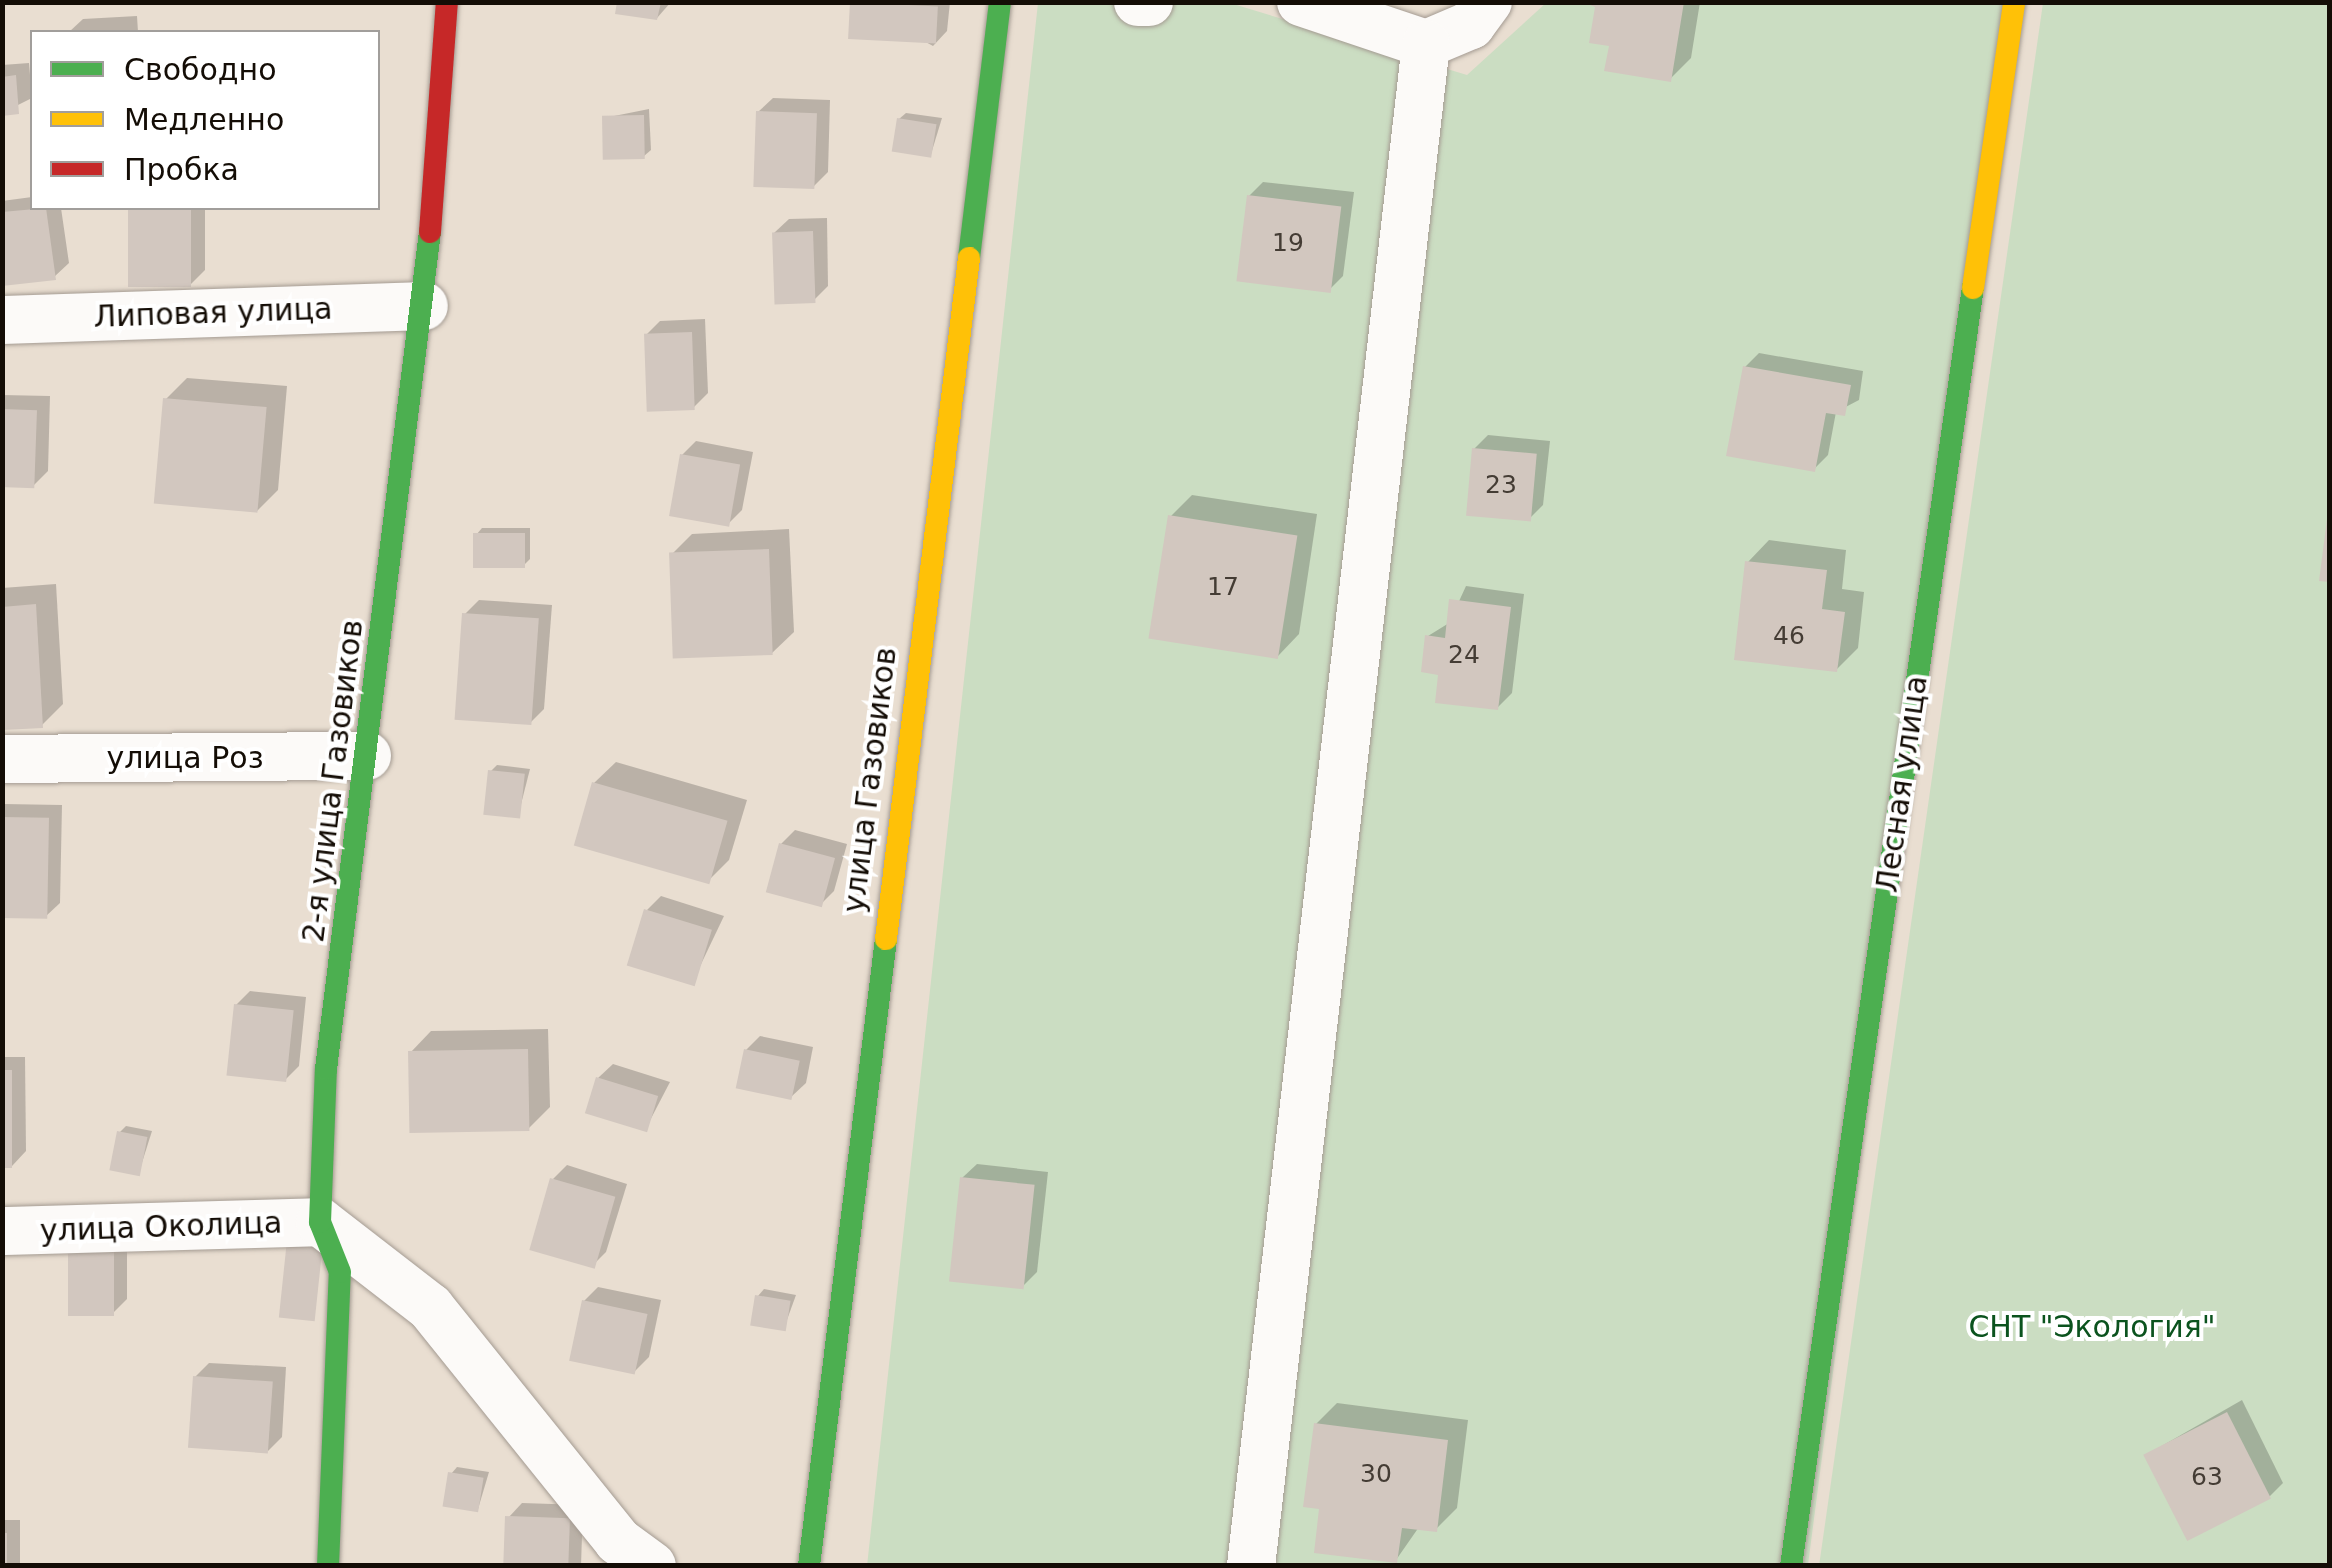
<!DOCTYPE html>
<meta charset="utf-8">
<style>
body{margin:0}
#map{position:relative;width:2332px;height:1568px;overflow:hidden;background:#e9ded1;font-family:"DejaVu Sans",sans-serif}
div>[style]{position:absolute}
.green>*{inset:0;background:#cbddc2}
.shadow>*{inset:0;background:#0003;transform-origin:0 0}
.building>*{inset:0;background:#d2c7bf;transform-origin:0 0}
.roads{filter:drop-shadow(0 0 2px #a49b92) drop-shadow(0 0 2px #a49b92)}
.street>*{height:48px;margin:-24px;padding:0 24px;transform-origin:24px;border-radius:24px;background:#fcfaf8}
.fast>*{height:22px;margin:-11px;padding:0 11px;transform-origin:11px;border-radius:11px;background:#4caf50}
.slow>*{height:22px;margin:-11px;padding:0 11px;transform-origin:11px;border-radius:11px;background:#ffc107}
.jam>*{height:22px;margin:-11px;padding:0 11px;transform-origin:11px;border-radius:11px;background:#c62828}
span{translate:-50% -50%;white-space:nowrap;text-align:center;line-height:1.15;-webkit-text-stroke:8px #fff;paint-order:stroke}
.number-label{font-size:25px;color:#443c34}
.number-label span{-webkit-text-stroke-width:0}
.street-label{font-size:30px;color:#140d06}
.park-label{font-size:30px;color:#0b531e}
.frame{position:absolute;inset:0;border:5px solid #140d06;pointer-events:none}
.legend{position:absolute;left:30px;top:30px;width:350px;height:180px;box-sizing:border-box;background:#fff;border:2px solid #a19e9b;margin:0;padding:12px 18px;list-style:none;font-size:30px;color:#140d06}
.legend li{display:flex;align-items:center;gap:20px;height:50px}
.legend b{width:50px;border:2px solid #a19e9b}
</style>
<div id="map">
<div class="green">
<div style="clip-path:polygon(1038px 3px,1230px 3px,1467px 75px,1546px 3px,2011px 3px,1808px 1565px,867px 1566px)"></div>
<div style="clip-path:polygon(2043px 3px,2329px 3px,2329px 1565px,1819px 1566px)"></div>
</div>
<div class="shadow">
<div style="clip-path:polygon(619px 2px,671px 2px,657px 18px)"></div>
<div style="clip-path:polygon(853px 2px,950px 2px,947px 31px,933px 46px)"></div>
<div style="clip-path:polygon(1585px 2px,1700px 2px,1691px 58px,1670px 79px,1612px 44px,1598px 4px)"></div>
<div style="clip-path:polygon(137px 16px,138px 32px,69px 32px,83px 19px)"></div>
<div style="clip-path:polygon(29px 63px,32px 98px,2px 113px,2px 65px)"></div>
<div style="clip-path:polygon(773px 98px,830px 100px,828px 172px,814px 186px,758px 112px)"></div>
<div style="clip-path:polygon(649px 109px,651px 150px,644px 156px,604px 118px)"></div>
<div style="clip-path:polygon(906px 113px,942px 118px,931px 154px,899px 119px)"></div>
<div style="clip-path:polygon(1263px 182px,1354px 192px,1343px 276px,1329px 290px,1249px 196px)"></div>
<div style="clip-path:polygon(32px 197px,32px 208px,61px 208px,69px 263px,54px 277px,2px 284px,2px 201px)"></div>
<div style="clip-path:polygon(130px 208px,205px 208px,205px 270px,191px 284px,131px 285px)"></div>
<div style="clip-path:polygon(827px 218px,828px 286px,814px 300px,774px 233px,789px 219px)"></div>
<div style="clip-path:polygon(705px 319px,708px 393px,694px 407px,646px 335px,660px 321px)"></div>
<div style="clip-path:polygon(1759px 353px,1863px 371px,1859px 400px,1836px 412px,1828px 455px,1814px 469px,1745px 367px)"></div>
<div style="clip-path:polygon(187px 378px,287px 386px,278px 490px,257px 511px,166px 399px)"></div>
<div style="clip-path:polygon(2px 395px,50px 396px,48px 471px,34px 485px,2px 485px)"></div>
<div style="clip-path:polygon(1488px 435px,1550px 441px,1543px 505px,1529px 519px,1474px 449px)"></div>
<div style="clip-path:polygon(696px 441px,753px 452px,742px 510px,728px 524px,682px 455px)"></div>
<div style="clip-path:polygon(1192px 495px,1317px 514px,1299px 634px,1278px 656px,1170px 517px)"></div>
<div style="clip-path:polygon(482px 528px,530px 528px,530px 559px,524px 565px,476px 535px)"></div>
<div style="clip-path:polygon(789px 529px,794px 632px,772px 653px,671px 555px,692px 534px)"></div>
<div style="clip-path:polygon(1769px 540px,1846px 550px,1842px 589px,1864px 592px,1858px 648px,1836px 670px,1748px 562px)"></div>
<div style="clip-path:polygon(56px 584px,63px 704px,42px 725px,2px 727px,2px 588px)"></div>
<div style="clip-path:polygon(1466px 586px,1524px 594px,1512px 693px,1498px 707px,1441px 672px,1428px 636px,1449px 623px)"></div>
<div style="clip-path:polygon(479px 600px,552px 605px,544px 709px,530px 723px,465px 614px)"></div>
<div style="clip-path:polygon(616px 762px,747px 800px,729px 860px,708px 881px,594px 783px)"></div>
<div style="clip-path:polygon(497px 765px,530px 769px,518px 816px,491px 771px)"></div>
<div style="clip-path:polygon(4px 804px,62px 805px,60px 903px,45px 917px,2px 916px)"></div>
<div style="clip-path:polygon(795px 830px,847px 844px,834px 891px,820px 905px,781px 844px)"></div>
<div style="clip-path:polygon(661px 896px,724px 916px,692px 983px,647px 910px)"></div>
<div style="clip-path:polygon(250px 991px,306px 997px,299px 1066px,285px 1080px,236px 1005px)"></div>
<div style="clip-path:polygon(548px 1029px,550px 1107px,528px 1129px,410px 1053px,431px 1031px)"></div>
<div style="clip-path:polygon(760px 1036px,813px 1047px,806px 1083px,791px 1097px,746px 1050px)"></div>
<div style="clip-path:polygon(2px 1057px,25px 1057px,26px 1151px,12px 1166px,2px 1166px)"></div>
<div style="clip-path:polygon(613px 1064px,670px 1082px,645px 1130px,598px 1078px)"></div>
<div style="clip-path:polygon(126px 1126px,152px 1131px,139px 1172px,120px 1132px)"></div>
<div style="clip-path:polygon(977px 1164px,1048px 1172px,1037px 1272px,1023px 1286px,962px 1178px)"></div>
<div style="clip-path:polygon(567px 1165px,627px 1184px,606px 1252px,592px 1266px,553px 1179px)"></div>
<div style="clip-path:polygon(127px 1236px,127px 1299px,113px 1313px,70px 1250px)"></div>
<div style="clip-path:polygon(598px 1287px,661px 1300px,649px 1357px,634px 1372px,584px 1301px)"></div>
<div style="clip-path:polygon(764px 1289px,796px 1295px,784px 1328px,758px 1296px)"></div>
<div style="clip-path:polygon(209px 1363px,286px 1367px,282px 1437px,268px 1451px,195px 1377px)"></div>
<div style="clip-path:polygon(2242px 1400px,2283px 1483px,2269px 1497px,2146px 1455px)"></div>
<div style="clip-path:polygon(1337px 1403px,1468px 1420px,1457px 1508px,1436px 1529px,1419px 1527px,1396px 1560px,1322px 1507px,1316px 1424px)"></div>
<div style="clip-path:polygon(457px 1467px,489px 1472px,478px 1509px,451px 1474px)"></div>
<div style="clip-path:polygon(522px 1503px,583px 1505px,581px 1566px,507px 1566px,508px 1518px)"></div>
<div style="left:2px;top:1520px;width:18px;height:46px"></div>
</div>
<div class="building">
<div style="clip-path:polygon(617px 2px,661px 2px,657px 20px,615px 14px)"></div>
<div style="left:850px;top:2px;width:88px;height:37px;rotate:3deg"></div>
<div style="clip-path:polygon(1583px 2px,1684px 2px,1671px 82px,1604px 71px,1609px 46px,1589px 43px,1595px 7px)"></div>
<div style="clip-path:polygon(16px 75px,19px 114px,2px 116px,2px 77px)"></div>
<div style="left:756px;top:111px;width:61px;height:76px;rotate:2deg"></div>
<div style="left:644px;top:115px;width:44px;height:42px;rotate:89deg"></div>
<div style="left:897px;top:118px;width:40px;height:34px;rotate:9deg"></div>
<div style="left:1247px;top:195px;width:95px;height:87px;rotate:7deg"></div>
<div style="clip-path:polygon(46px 208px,56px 280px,2px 286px,2px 212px)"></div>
<div style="left:128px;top:208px;width:63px;height:79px"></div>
<div style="left:813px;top:231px;width:72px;height:41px;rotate:88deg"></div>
<div style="left:692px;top:332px;width:78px;height:48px;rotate:88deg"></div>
<div style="clip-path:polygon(1743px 366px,1851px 385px,1845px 416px,1826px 413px,1815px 472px,1726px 456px)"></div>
<div style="left:163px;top:398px;width:104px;height:106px;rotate:5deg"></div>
<div style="left:2px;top:409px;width:35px;height:78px;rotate:2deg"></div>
<div style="left:1472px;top:448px;width:65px;height:68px;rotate:5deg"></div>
<div style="left:680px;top:454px;width:61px;height:63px;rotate:10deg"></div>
<div style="left:1168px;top:515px;width:131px;height:125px;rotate:9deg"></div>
<div style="clip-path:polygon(2327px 519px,2330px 519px,2330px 582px,2319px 581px)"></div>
<div style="left:525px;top:533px;width:35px;height:52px;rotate:90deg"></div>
<div style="left:769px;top:549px;width:106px;height:100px;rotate:88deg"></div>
<div style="clip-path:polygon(1745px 561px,1827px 570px,1822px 609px,1845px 612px,1837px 672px,1734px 660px)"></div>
<div style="clip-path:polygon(1449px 599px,1511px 607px,1498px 710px,1435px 703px,1438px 675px,1421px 672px,1425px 635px,1445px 638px)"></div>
<div style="clip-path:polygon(36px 604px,43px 728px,2px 730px,2px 607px)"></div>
<div style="left:462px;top:613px;width:77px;height:107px;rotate:4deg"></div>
<div style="left:488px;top:770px;width:37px;height:45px;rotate:6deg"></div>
<div style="left:592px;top:782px;width:141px;height:66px;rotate:16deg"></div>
<div style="left:2px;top:817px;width:47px;height:101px;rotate:1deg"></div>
<div style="left:779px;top:843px;width:58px;height:51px;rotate:15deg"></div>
<div style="left:644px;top:909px;width:71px;height:59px;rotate:17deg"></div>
<div style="left:234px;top:1004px;width:60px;height:72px;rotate:6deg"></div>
<div style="left:528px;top:1049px;width:82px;height:120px;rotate:89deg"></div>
<div style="left:744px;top:1049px;width:57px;height:40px;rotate:12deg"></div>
<div style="left:2px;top:1070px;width:10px;height:98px"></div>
<div style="left:596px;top:1077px;width:65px;height:38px;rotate:17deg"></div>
<div style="left:117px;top:1131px;width:31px;height:40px;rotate:11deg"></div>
<div style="left:960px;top:1177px;width:75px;height:105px;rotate:6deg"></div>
<div style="left:550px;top:1178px;width:68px;height:75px;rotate:16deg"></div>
<div style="left:287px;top:1240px;width:36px;height:78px;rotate:6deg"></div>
<div style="left:68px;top:1249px;width:46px;height:67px"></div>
<div style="left:755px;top:1295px;width:36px;height:31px;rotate:9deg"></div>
<div style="left:582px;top:1300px;width:67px;height:62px;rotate:12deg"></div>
<div style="left:193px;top:1376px;width:80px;height:72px;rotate:4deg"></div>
<div style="left:2227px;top:1412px;width:97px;height:94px;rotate:63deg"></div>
<div style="clip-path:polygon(1314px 1423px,1448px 1440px,1437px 1532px,1402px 1528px,1397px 1563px,1314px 1553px,1319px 1509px,1303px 1507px)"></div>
<div style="left:448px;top:1472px;width:36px;height:35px;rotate:9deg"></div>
<div style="left:505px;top:1516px;width:65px;height:50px;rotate:2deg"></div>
<div style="left:2px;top:1533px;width:5px;height:33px"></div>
</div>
<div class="roads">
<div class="street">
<div style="left:1138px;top:2px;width:11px"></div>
<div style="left:1301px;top:2px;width:132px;rotate:18.6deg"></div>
<div style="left:1426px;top:44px;width:49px;rotate:-22.9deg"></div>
<div style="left:1471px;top:25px;width:29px;rotate:-54deg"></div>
<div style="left:2px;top:320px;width:422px;rotate:-1.9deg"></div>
<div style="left:2px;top:759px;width:365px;rotate:-0.5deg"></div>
<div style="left:2px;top:1231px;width:318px;rotate:-1.6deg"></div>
<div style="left:320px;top:1222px;width:139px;rotate:37.7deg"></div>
<div style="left:430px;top:1307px;width:300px;rotate:51.2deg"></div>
<div style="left:618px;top:1541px;width:42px;rotate:36.3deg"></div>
<div style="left:1251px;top:1566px;width:1532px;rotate:-83.44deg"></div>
</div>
<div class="fast">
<div style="left:969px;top:258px;width:258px;rotate:-83.1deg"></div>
<div style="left:328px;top:1566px;width:294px;rotate:-87.7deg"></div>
<div style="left:340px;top:1272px;width:54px;rotate:-111.8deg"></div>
<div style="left:320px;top:1222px;width:153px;rotate:-87.8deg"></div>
<div style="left:326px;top:1069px;width:843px;rotate:-82.92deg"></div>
<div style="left:809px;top:1566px;width:632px;rotate:-83deg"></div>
<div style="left:1791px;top:1566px;width:1291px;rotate:-81.9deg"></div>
</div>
<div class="slow">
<div style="left:1973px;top:288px;width:289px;rotate:-81.8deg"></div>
<div style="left:886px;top:939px;width:686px;rotate:-83.05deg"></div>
</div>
<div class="jam">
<div style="left:430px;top:232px;width:231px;rotate:-85.8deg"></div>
</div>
</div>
<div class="number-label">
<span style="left:1288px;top:243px">19</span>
<span style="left:1501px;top:485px">23</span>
<span style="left:1223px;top:587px">17</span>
<span style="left:1789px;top:636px">46</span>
<span style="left:1464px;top:655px">24</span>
<span style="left:1376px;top:1474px">30</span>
<span style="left:2207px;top:1477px">63</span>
</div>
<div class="street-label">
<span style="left:213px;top:313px;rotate:-2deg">Липовая улица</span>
<span style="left:185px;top:758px">улица Роз</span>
<span style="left:870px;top:780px;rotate:-83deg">улица Газовиков</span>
<span style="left:333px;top:781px;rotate:-83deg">2-я улица Газовиков</span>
<span style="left:1902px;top:784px;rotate:-82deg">Лесная улица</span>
<span style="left:161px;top:1227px;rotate:-2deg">улица Околица</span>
</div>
<div class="park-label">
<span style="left:2092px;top:1327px">СНТ "Экология"</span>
</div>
<div class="frame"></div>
<ul class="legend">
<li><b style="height:12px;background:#4caf50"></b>Свободно</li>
<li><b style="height:12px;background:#ffc107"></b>Медленно</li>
<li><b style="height:12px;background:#c62828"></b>Пробка</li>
</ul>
</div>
